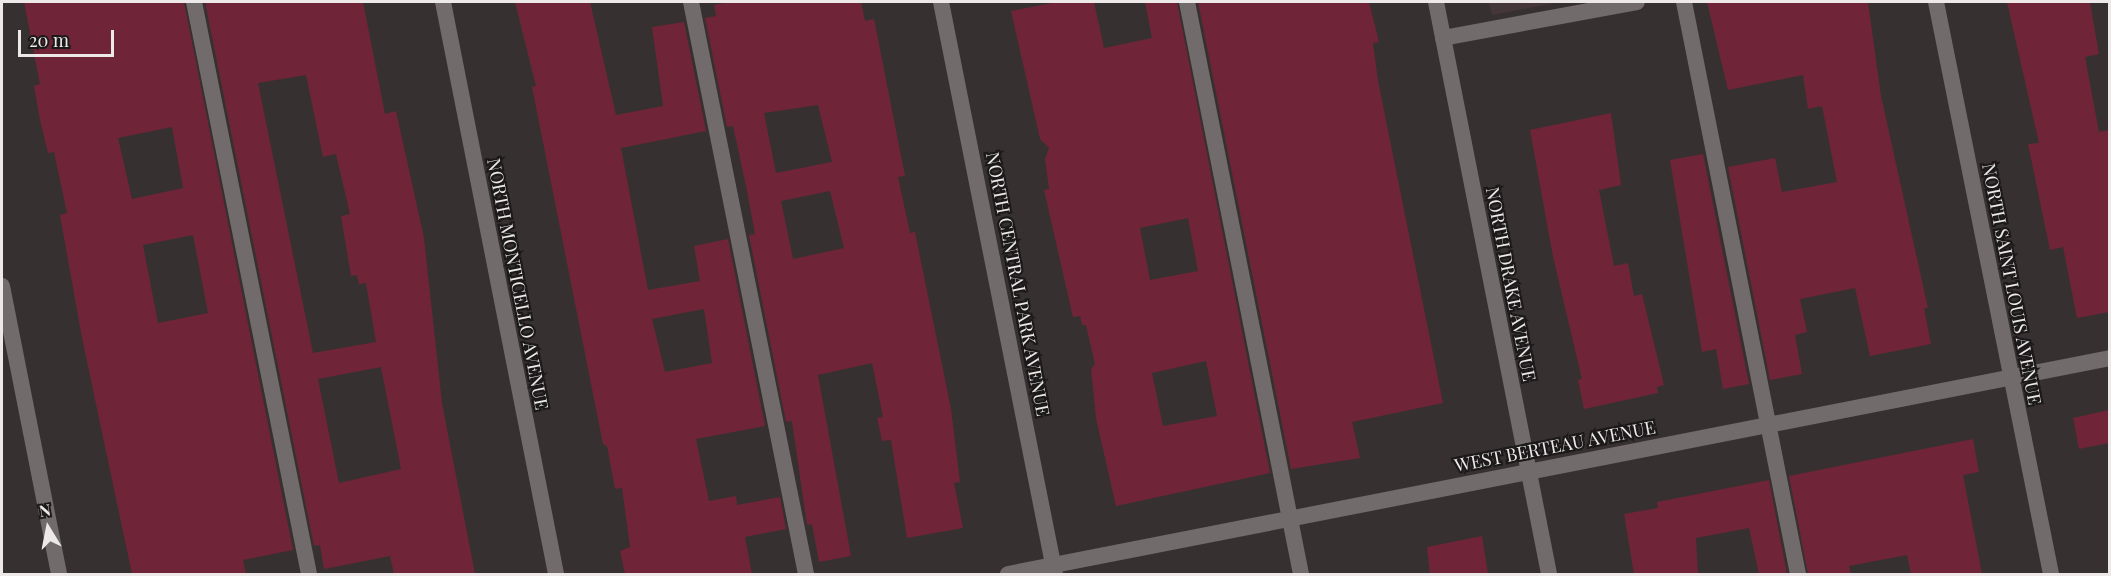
<!DOCTYPE html>
<style>
body{margin:0}
#map{position:relative;width:2111px;height:576px;overflow:hidden;background:#373031;font-family:"Playfair Display",serif}
div>[style]{position:absolute}
.built>*{inset:0;background:#453739}
.building>*{inset:0;background:#6f2537}
.service>*{height:16px;margin:-8px;padding:0 8px;transform-origin:8px;border-radius:8px;background:#726b6b}
.minor>*{height:16px;margin:-8px;padding:0 8px;transform-origin:8px;border-radius:8px;background:#726b6b}
span{translate:-50% -50%;white-space:nowrap;text-align:center;line-height:1.15;-webkit-text-stroke:4.5px #1c191a;paint-order:stroke}
.street-label{font-size:18px;color:#ede9e9}
.frame{position:absolute;inset:0;border:3px solid #ede9e9;pointer-events:none}
.north{position:absolute;left:18px;top:498px;width:60px;height:60px;-webkit-text-stroke:4px #1c191a;paint-order:stroke;rotate:350deg;font-size:16px;font-weight:700;line-height:24px;text-align:center;color:#ede9e9}
.north::after{content:'';display:block;margin:auto;width:21px;height:27px;background:#ede9e9;clip-path:polygon(50% 0,100% 100%,50% 72%,0 100%)}
.scale{position:absolute;left:18px;top:30px;width:96px;height:27px;box-sizing:border-box;border:3px solid #ede9e9;border-top:0;padding-left:8px;font-size:18px;line-height:21px;white-space:nowrap;color:#ede9e9;-webkit-text-stroke:4px #1c191a;paint-order:stroke}
</style>
<div id="map">
<div class="built">
<div style="clip-path:polygon(1489px 2px,1561px 2px,1492px 15px)"></div>
</div>
<div class="building">
<div style="clip-path:polygon(evenodd,24px 2px,184px 2px,293px 550px,243px 560px,246px 574px,132px 574px,82px 338px,60px 215px,67px 213px,54px 152px,48px 153px,40px 120px,34px 86px,40px 84px,24px 2px,172px 127px,183px 188px,132px 199px,118px 138px,172px 127px,24px 2px,193px 235px,208px 313px,158px 323px,143px 245px,193px 235px)"></div>
<div style="clip-path:polygon(evenodd,205px 2px,363px 2px,385px 114px,396px 111px,424px 238px,442px 403px,475px 574px,394px 574px,390px 556px,324px 569px,320px 545px,314px 546px,205px 2px,306px 75px,323px 157px,336px 154px,350px 214px,341px 216px,351px 276px,357px 275px,359px 284px,366px 283px,376px 342px,313px 353px,258px 83px,306px 75px,205px 2px,381px 367px,401px 469px,339px 483px,318px 379px,381px 367px)"></div>
<div style="clip-path:polygon(evenodd,515px 2px,590px 2px,616px 115px,663px 106px,652px 27px,684px 22px,706px 131px,621px 148px,648px 290px,700px 281px,694px 246px,728px 239px,765px 426px,696px 439px,709px 501px,736px 496px,737px 505px,780px 497px,786px 529px,745px 537px,752px 574px,625px 574px,620px 551px,630px 547px,622px 488px,615px 489px,607px 446px,603px 444px,532px 87px,536px 86px,515px 2px,704px 309px,712px 363px,665px 372px,652px 319px,704px 309px)"></div>
<div style="clip-path:polygon(evenodd,730px 2px,861px 2px,865px 21px,874px 19px,905px 176px,898px 177px,910px 233px,915px 232px,951px 409px,960px 482px,954px 483px,963px 528px,907px 538px,891px 440px,882px 441px,877px 418px,883px 417px,872px 363px,818px 375px,851px 556px,819px 562px,812px 524px,807px 525px,792px 421px,786px 422px,749px 235px,755px 234px,746px 186px,733px 126px,727px 127px,705px 18px,716px 16px,714px 5px,730px 2px,818px 105px,832px 162px,776px 173px,764px 113px,818px 105px,730px 2px,830px 191px,844px 248px,793px 259px,781px 201px,830px 191px)"></div>
<div style="clip-path:polygon(evenodd,1057px 2px,1094px 2px,1104px 48px,1152px 38px,1145px 2px,1177px 2px,1270px 473px,1116px 506px,1096px 418px,1091px 369px,1095px 364px,1086px 325px,1082px 325px,1080px 316px,1073px 317px,1044px 190px,1049px 189px,1045px 159px,1049px 148px,1040px 139px,1011px 11px,1057px 2px,1188px 218px,1198px 271px,1150px 280px,1140px 228px,1188px 218px,1057px 2px,1206px 361px,1217px 416px,1163px 426px,1152px 373px,1206px 361px)"></div>
<div style="clip-path:polygon(1198px 2px,1369px 2px,1379px 42px,1373px 43px,1378px 81px,1443px 403px,1352px 422px,1360px 458px,1291px 469px)"></div>
<div style="clip-path:polygon(1707px 2px,1868px 2px,1881px 96px,1928px 308px,1924px 308px,1931px 344px,1870px 356px,1855px 288px,1800px 299px,1807px 332px,1795px 335px,1802px 374px,1770px 380px,1728px 167px,1775px 158px,1782px 192px,1837px 182px,1822px 106px,1808px 109px,1803px 75px,1728px 90px)"></div>
<div style="clip-path:polygon(2007px 2px,2090px 2px,2099px 54px,2085px 57px,2099px 132px,2109px 130px,2109px 312px,2077px 318px,2063px 247px,2050px 250px,2028px 144px,2039px 143px)"></div>
<div style="clip-path:polygon(1611px 113px,1621px 185px,1599px 190px,1614px 266px,1628px 263px,1634px 296px,1642px 294px,1664px 385px,1657px 387px,1658px 393px,1584px 409px,1578px 380px,1582px 379px,1553px 257px,1530px 130px)"></div>
<div style="clip-path:polygon(1703px 154px,1749px 384px,1723px 389px,1716px 349px,1702px 352px,1670px 160px)"></div>
<div style="clip-path:polygon(2109px 410px,2109px 443px,2079px 449px,2073px 418px)"></div>
<div style="clip-path:polygon(1973px 439px,1979px 472px,1963px 475px,1982px 574px,1911px 574px,1907px 555px,1849px 566px,1851px 574px,1808px 574px,1789px 476px)"></div>
<div style="clip-path:polygon(1769px 480px,1787px 574px,1759px 574px,1749px 528px,1696px 538px,1698px 574px,1634px 574px,1624px 514px,1658px 508px,1657px 502px)"></div>
<div style="clip-path:polygon(1482px 536px,1488px 574px,1430px 574px,1427px 547px)"></div>
</div>
<div class="service">
<div style="left:194px;top:2px;width:583px;rotate:78.63deg"></div>
<div style="left:691px;top:2px;width:583px;rotate:78.63deg"></div>
<div style="left:1187px;top:2px;width:583px;rotate:78.73deg"></div>
<div style="left:1684px;top:2px;width:583px;rotate:78.73deg"></div>
<div style="left:1443px;top:38px;width:197px;rotate:-10.5deg"></div>
</div>
<div class="minor">
<div style="left:443px;top:2px;width:583px;rotate:78.82deg"></div>
<div style="left:941px;top:2px;width:583px;rotate:78.73deg"></div>
<div style="left:1436px;top:2px;width:583px;rotate:78.82deg"></div>
<div style="left:1936px;top:2px;width:583px;rotate:78.63deg"></div>
<div style="left:2px;top:286px;width:294px;rotate:78.8deg"></div>
<div style="left:1008px;top:574px;width:1123px;rotate:-11.09deg"></div>
</div>
<div class="street-label">
<span style="left:518px;top:284px;rotate:79deg">NORTH MONTICELLO AVENUE</span>
<span style="left:1018px;top:284px;rotate:79deg">NORTH CENTRAL PARK AVENUE</span>
<span style="left:1511px;top:284px;rotate:79deg">NORTH DRAKE AVENUE</span>
<span style="left:2012px;top:284px;rotate:79deg">NORTH SAINT LOUIS AVENUE</span>
<span style="left:1555px;top:446px;rotate:-11deg">WEST BERTEAU AVENUE</span>
</div>
<div class="frame"></div>
<div class="north">N</div>
<div class="scale">20 m</div>
</div>
